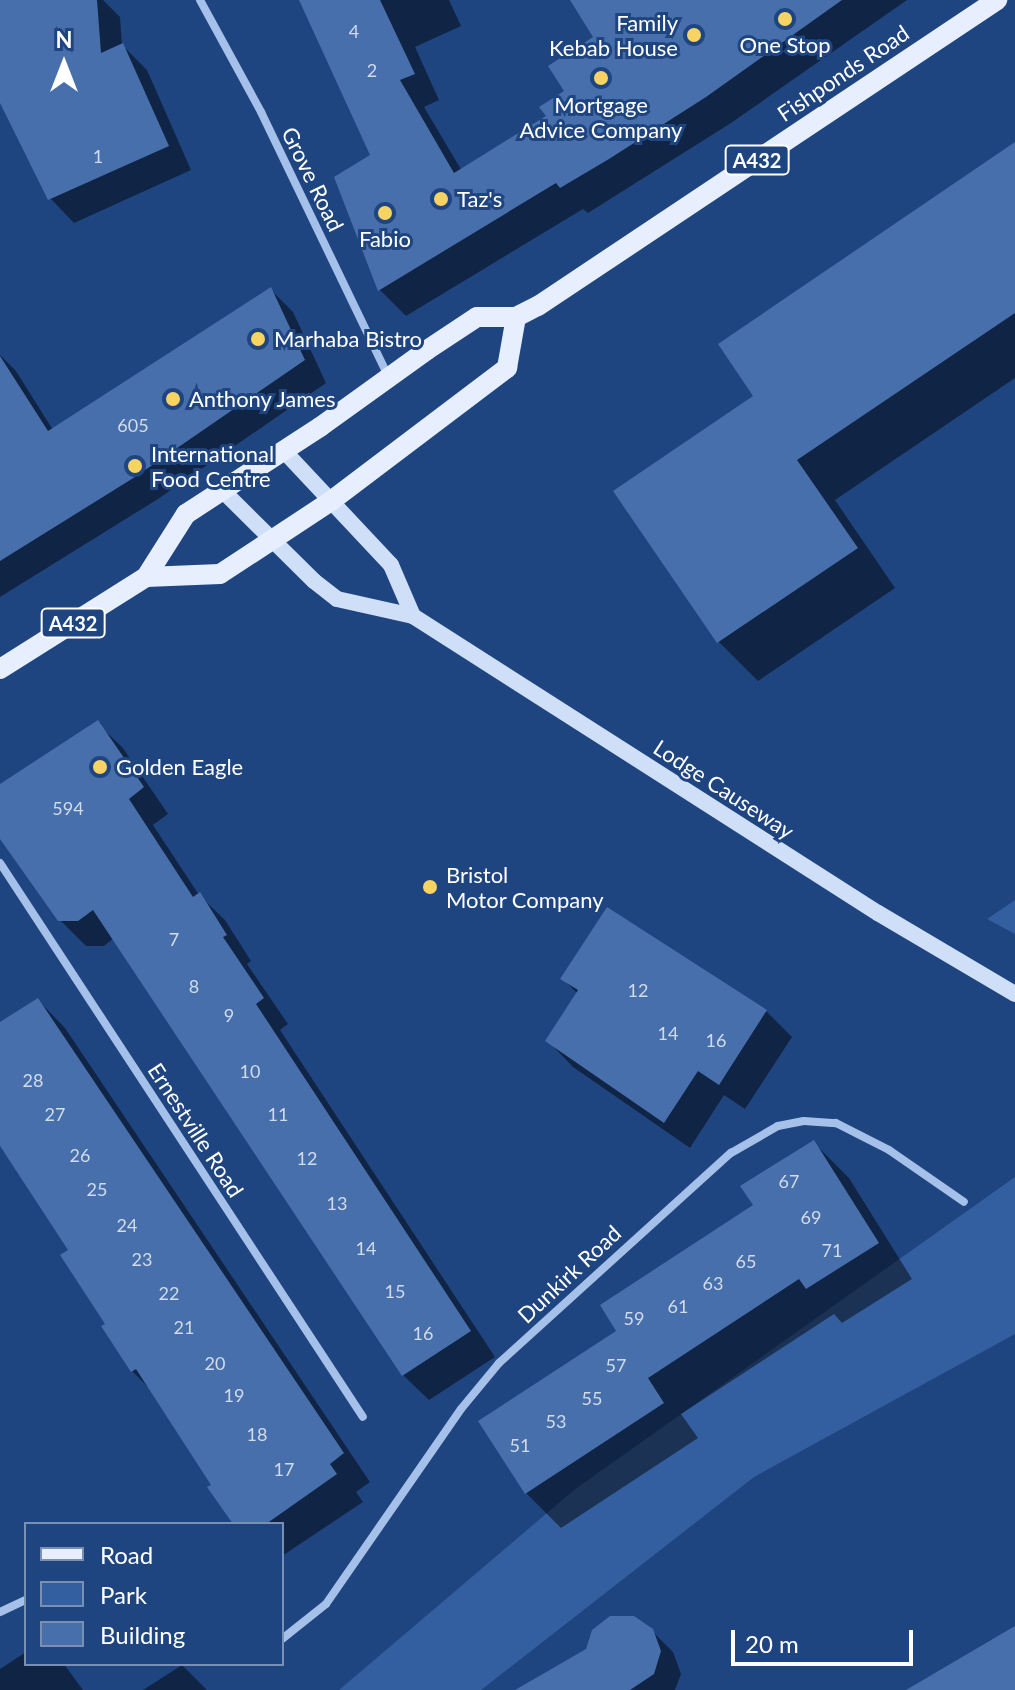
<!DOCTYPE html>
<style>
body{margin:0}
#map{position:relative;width:1015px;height:1690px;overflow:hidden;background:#1f4581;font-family:Lato,sans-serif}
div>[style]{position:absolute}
.green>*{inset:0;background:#335ea0}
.shadow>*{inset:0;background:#0007}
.building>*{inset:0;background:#476fab}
.street>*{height:8px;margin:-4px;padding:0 4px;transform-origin:4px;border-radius:4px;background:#a5c0e9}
.secondary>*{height:16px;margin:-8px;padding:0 8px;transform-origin:8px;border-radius:8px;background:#cfdff7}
.primary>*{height:20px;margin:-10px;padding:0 10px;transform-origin:10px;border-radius:10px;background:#e7effe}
.dots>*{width:22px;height:22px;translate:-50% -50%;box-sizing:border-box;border:4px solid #1f4581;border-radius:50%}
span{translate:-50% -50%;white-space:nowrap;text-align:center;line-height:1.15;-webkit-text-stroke:6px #1f4581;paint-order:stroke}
.number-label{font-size:18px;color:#d1dbea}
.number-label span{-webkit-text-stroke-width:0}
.shield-label span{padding:2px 6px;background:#1f4581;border:2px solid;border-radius:6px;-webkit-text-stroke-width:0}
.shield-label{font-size:20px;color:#fff;font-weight:700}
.poi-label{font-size:22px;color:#fff}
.right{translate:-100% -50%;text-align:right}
.left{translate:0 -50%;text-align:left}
.street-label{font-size:22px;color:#fff}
.legend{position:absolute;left:24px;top:1522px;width:260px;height:144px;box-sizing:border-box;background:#1f4581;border:2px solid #798fb3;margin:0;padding:10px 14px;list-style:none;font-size:24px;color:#fff}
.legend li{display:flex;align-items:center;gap:16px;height:40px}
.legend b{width:40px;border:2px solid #798fb3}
.north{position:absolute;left:24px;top:24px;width:80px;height:80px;-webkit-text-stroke:6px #1f4581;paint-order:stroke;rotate:0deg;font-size:22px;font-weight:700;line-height:32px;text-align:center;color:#fff}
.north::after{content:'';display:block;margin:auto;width:28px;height:36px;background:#fff;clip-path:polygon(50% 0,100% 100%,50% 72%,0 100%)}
.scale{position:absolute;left:731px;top:1630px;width:182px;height:36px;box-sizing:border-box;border:4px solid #fff;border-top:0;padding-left:10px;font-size:24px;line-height:28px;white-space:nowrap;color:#fff;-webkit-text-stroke:6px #1f4581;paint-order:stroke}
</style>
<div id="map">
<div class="green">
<div style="clip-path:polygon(1015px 900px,1015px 934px,987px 919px)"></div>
<div style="clip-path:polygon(1015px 1177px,1015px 1334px,754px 1477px,481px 1690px,339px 1690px,574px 1490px)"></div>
</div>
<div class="shadow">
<div style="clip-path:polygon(0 0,103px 0,120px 17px,122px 45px,147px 70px,191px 170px,74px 223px,50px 198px,0 99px)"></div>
<div style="clip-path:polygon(326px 0,449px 0,461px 26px,415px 47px,439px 100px,424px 107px,462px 171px,549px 117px,596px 38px,632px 0,907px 0,731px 123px,588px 213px,583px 209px,406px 316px,380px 290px,373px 156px)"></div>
<div style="clip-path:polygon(1015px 145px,1015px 378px,835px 500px,895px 588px,758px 681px,719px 642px,756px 396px)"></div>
<div style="clip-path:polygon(270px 289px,293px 312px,326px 383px,158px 499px,0 597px,0 355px,16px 371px,53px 430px)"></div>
<div style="clip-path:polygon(97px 723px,123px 748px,168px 814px,153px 825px,199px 895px,225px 920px,251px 961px,247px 964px,288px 1024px,280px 1030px,495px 1357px,429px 1400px,403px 1375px,114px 938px,104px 946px,86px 946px,60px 920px,0 836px,0 787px)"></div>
<div style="clip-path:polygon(563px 979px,766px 1011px,792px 1037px,745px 1109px,724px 1095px,690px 1148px,573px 1067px,548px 1041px,578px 994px)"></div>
<div style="clip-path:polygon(38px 1000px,65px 1028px,370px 1482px,356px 1492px,363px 1502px,282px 1556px,282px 1524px,236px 1524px,152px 1391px,132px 1371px,71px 1250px,0 1146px,0 1024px)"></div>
<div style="clip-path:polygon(814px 1143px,849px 1178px,912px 1279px,842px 1323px,834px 1314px,681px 1414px,698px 1438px,561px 1528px,526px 1493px,619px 1331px,755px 1206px)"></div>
<div style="clip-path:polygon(652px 1631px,673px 1652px,681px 1674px,675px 1690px,551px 1690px)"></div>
<div style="clip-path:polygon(26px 1652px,26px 1664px,64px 1664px,83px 1690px,0 1690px,0 1669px)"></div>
<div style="clip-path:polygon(182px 1665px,207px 1690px,143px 1690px)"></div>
</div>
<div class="building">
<div style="clip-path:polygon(0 0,97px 0,101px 53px,123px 43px,169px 146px,48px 200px,0 103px)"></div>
<div style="clip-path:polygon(299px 0,380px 0,415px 74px,400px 80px,454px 173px,546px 116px,539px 107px,564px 91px,548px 66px,593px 37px,570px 0,842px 0,706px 97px,609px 159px,560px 188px,556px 183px,378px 291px,334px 177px,370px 155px)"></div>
<div style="clip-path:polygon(1015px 142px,1015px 313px,797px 460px,858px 548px,717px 643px,613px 491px,753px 396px,718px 344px)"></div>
<div style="clip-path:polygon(271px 287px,305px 360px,135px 477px,0 561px,0 356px,48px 431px)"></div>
<div style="clip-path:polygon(98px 720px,144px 787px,129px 799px,193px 897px,200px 892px,227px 935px,223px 937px,264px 998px,256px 1004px,471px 1331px,402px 1376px,93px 910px,78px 921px,58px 921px,0 839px,0 784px)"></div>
<div style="clip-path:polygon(607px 907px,767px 1010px,719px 1085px,698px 1071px,664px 1123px,545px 1041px,578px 990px,560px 979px)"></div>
<div style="clip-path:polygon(38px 998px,344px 1453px,330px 1464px,337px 1474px,266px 1524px,233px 1524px,207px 1487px,211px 1485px,136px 1369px,131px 1372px,101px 1326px,105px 1324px,60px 1255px,68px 1250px,0 1146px,0 1022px)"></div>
<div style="clip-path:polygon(814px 1140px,879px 1243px,806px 1289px,799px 1279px,648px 1378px,664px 1403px,525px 1494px,478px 1421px,616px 1331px,600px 1305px,753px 1205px,740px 1186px)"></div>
<div style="clip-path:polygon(610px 1616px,634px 1616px,653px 1629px,661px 1651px,654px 1674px,630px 1690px,515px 1690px,586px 1649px,592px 1630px)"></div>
<div style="clip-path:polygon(1015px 1626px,1015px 1690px,906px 1690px)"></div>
</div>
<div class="street">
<div style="left:200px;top:0;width:128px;rotate:61.4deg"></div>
<div style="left:261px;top:112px;width:293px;rotate:64.3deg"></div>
<div style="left:0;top:863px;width:662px;rotate:56.77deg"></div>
<div style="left:0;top:1612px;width:29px;rotate:-25deg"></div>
<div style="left:282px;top:1639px;width:56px;rotate:-38.5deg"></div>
<div style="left:326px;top:1604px;width:237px;rotate:-55.3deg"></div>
<div style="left:461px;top:1409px;width:60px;rotate:-50.4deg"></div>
<div style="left:499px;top:1363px;width:313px;rotate:-42.2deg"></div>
<div style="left:731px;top:1153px;width:54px;rotate:-29.9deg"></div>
<div style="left:778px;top:1126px;width:26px;rotate:-11deg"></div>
<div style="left:804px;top:1121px;width:32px;rotate:4deg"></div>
<div style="left:836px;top:1123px;width:59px;rotate:27deg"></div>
<div style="left:889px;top:1150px;width:91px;rotate:34.7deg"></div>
</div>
<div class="secondary">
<div style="left:284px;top:451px;width:156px;rotate:46.8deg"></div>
<div style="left:391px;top:565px;width:56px;rotate:66.7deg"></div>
<div style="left:223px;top:491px;width:128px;rotate:44.7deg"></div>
<div style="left:314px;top:581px;width:29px;rotate:38deg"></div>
<div style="left:337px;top:599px;width:78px;rotate:12.6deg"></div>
<div style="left:413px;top:616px;width:552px;rotate:32.57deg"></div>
<div style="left:878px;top:913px;width:159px;rotate:30.6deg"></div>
</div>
<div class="primary">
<div style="left:146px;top:577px;width:74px;rotate:-2.3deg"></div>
<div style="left:220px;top:574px;width:133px;rotate:-33.3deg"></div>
<div style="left:331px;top:501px;width:221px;rotate:-37.1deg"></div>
<div style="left:507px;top:368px;width:52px;rotate:-80deg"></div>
<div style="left:0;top:669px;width:173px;rotate:-32.2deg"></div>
<div style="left:146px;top:577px;width:75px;rotate:-57.6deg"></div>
<div style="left:186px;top:514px;width:160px;rotate:-33deg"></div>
<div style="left:320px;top:427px;width:132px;rotate:-35.7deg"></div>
<div style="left:427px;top:350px;width:60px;rotate:-33.4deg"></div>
<div style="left:477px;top:317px;width:39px"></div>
<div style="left:516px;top:317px;width:25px;rotate:-27deg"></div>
<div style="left:538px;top:306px;width:552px;rotate:-33.69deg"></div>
</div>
<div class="dots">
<div style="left:785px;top:19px;background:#f7d364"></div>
<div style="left:694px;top:35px;background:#f7d364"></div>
<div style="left:601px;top:78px;background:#f7d364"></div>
<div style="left:441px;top:199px;background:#f7d364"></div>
<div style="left:385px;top:213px;background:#f7d364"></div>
<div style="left:258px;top:339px;background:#f7d364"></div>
<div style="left:173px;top:399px;background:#f7d364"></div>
<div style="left:135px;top:466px;background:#f7d364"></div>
<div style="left:100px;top:767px;background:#f7d364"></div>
<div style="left:430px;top:887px;background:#f7d364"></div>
</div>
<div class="number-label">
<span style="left:354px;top:31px">4</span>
<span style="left:372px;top:70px">2</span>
<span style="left:98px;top:156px">1</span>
<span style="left:133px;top:425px">605</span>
<span style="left:68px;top:808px">594</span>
<span style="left:174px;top:939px">7</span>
<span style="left:194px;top:986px">8</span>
<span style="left:638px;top:990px">12</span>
<span style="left:229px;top:1015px">9</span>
<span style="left:668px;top:1033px">14</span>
<span style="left:716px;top:1040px">16</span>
<span style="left:250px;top:1071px">10</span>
<span style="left:33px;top:1080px">28</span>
<span style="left:55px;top:1114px">27</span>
<span style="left:278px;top:1114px">11</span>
<span style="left:80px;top:1155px">26</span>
<span style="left:307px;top:1158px">12</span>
<span style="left:789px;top:1181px">67</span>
<span style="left:97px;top:1189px">25</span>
<span style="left:337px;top:1203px">13</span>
<span style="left:811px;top:1217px">69</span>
<span style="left:127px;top:1225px">24</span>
<span style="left:366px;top:1248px">14</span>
<span style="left:832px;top:1250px">71</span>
<span style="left:142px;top:1259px">23</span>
<span style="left:746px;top:1261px">65</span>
<span style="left:713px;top:1283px">63</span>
<span style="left:395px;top:1291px">15</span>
<span style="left:169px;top:1293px">22</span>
<span style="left:678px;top:1306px">61</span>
<span style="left:634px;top:1318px">59</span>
<span style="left:184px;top:1327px">21</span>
<span style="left:423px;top:1333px">16</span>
<span style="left:215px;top:1363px">20</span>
<span style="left:616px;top:1365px">57</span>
<span style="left:234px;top:1395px">19</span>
<span style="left:592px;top:1398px">55</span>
<span style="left:556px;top:1421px">53</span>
<span style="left:257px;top:1434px">18</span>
<span style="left:520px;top:1445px">51</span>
<span style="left:284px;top:1469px">17</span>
</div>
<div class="shield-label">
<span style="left:757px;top:160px">A432</span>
<span style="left:73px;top:623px">A432</span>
</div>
<div class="poi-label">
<span class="right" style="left:678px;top:35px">Family<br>Kebab House</span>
<span style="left:785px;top:45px">One Stop</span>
<span style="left:601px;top:117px">Mortgage<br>Advice Company</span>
<span class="left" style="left:457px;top:199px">Taz's</span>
<span style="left:385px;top:239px">Fabio</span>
<span class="left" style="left:274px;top:339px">Marhaba Bistro</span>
<span class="left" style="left:189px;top:399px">Anthony James</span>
<span class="left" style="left:151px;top:466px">International<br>Food Centre</span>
<span class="left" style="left:116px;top:767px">Golden Eagle</span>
<span class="left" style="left:446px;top:887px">Bristol<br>Motor Company</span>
</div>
<div class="street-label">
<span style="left:843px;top:73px;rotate:-34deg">Fishponds Road</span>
<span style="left:313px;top:179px;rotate:64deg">Grove Road</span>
<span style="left:724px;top:789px;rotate:33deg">Lodge Causeway</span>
<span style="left:196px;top:1130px;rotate:57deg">Ernestville Road</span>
<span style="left:569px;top:1274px;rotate:-43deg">Dunkirk Road</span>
</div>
<ul class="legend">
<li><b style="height:10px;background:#e7effe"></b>Road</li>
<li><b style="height:22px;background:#335ea0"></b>Park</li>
<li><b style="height:22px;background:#476fab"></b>Building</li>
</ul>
<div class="north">N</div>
<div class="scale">20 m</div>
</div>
